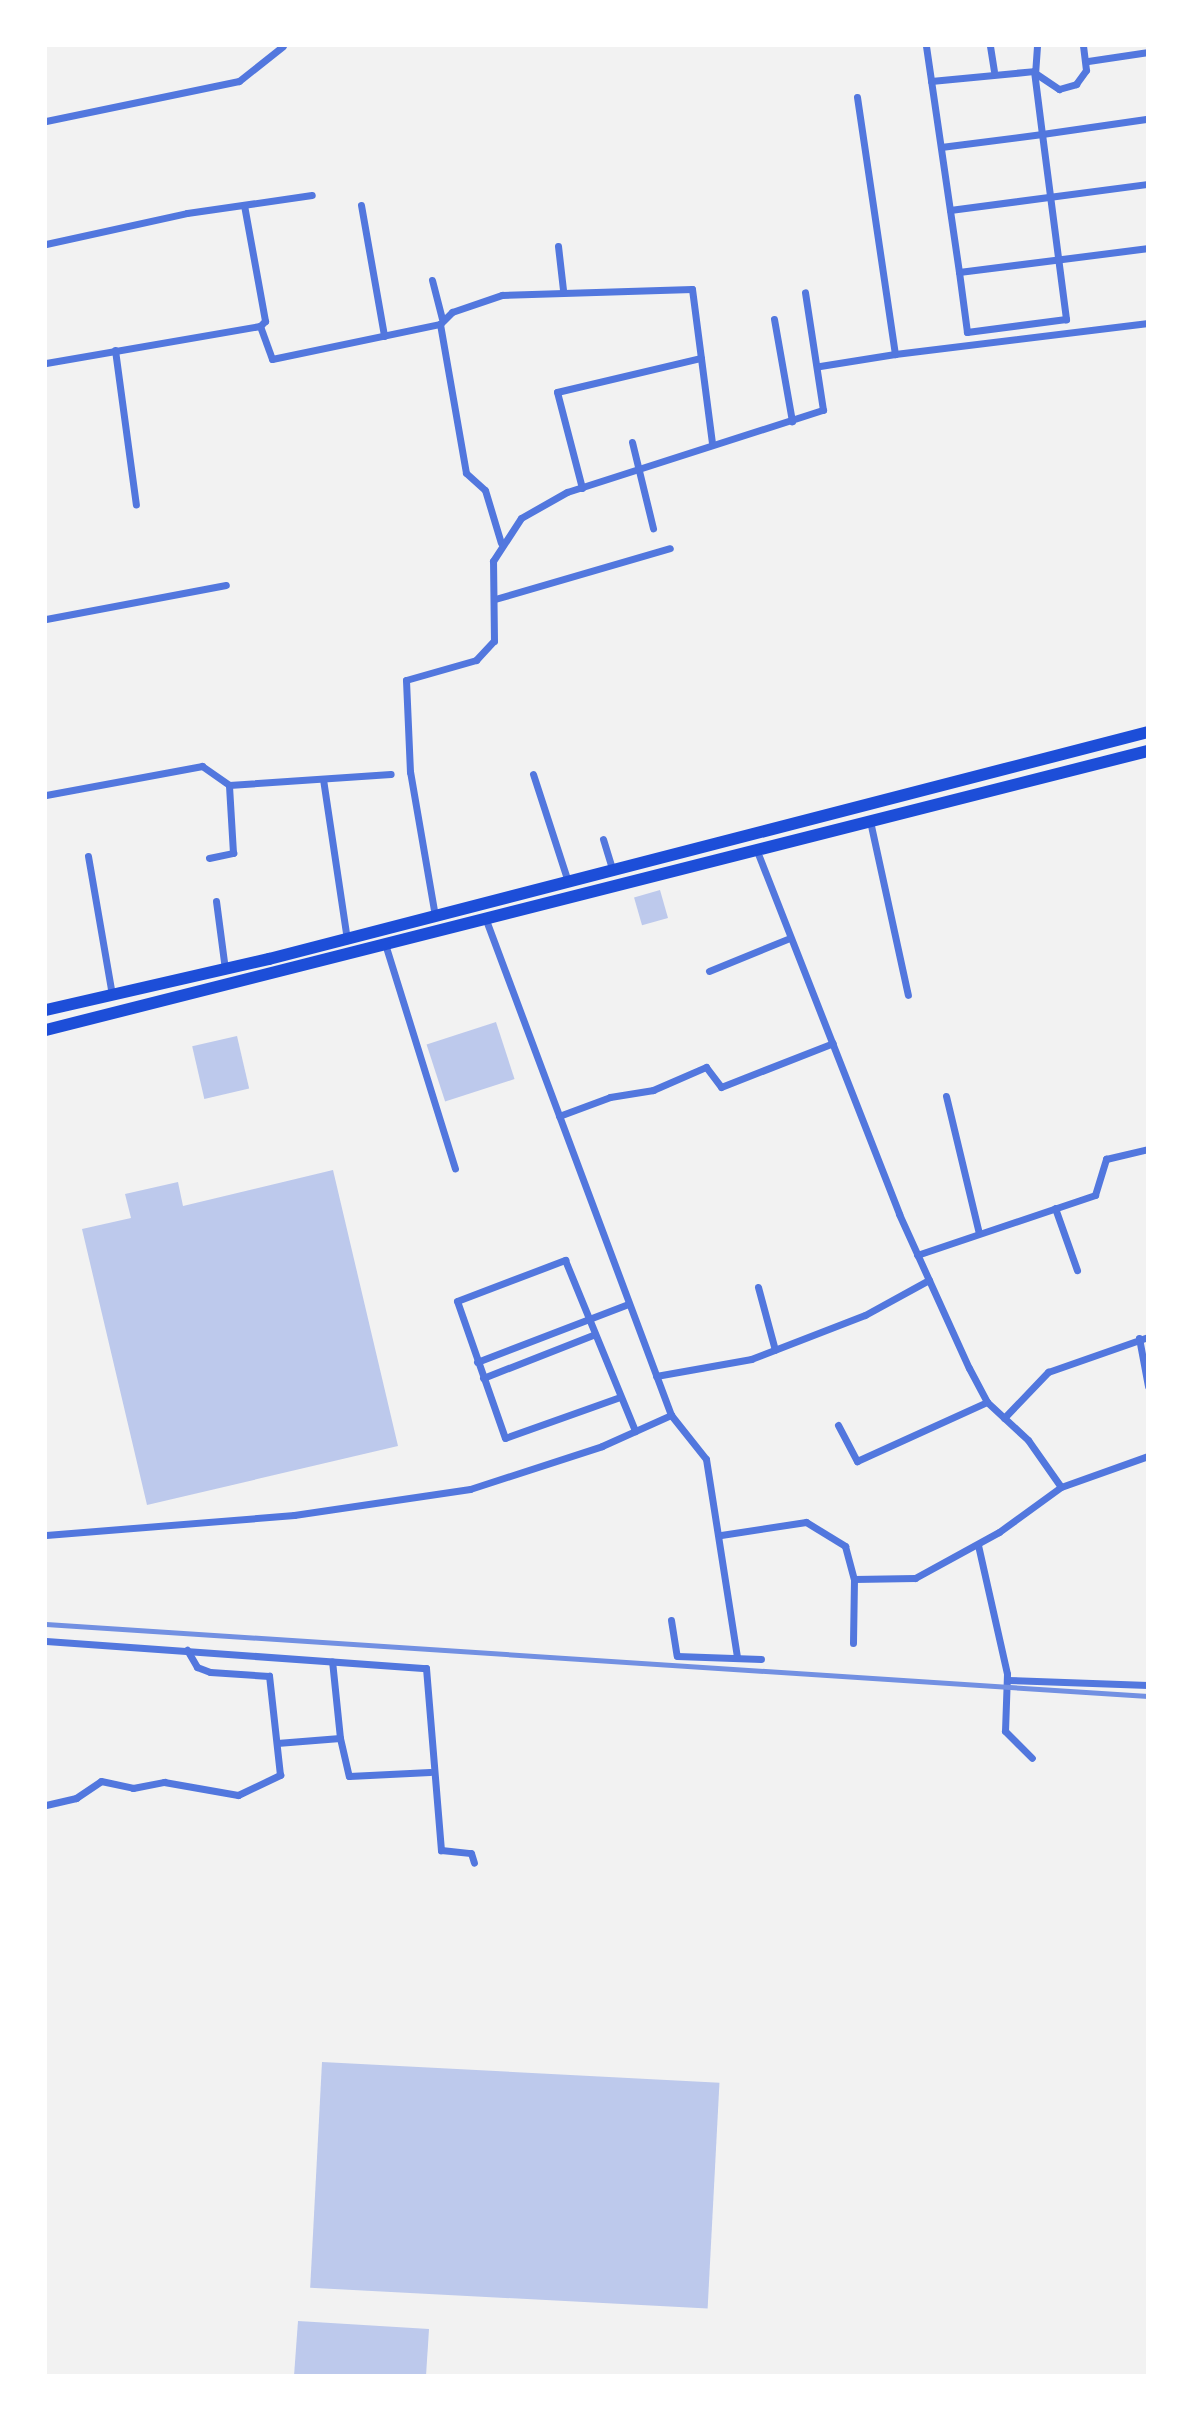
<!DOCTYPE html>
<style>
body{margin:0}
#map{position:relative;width:1193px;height:2421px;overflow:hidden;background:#f2f2f2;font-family:"Varela Round",sans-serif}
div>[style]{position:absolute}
.building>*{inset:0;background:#bdc9ec;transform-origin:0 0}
.minor>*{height:7px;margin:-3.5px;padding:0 3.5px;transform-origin:3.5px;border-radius:3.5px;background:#5277de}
.trunk>*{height:12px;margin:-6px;padding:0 6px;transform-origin:6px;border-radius:6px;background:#1d4ed8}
.rail>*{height:4.5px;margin:-2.25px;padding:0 2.25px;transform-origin:2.25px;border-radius:2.25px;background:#7290e2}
span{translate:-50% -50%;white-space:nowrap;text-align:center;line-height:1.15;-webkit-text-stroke:7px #fff;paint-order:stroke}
.frame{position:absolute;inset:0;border:47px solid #fff;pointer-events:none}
</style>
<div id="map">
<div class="building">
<div style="left:660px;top:890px;width:29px;height:27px;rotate:74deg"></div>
<div style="left:496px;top:1022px;width:60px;height:73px;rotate:72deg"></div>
<div style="left:237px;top:1036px;width:54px;height:46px;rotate:77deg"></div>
<div style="clip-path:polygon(333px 1170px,398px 1446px,147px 1505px,82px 1229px,131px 1218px,125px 1194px,178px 1182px,183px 1206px)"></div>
<div style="left:322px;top:2062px;width:398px;height:226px;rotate:3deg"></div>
<div style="clip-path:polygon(298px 2321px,429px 2329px,426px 2376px,294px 2376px)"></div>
</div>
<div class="minor">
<div style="left:926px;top:46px;width:228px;rotate:81.7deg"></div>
<div style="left:959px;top:272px;width:191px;rotate:-7.2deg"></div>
<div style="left:990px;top:46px;width:25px;rotate:81deg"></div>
<div style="left:1037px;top:46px;width:27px;rotate:94deg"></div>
<div style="left:1035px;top:73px;width:29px;rotate:34deg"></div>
<div style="left:1059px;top:89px;width:18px;rotate:-16deg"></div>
<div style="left:1076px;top:84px;width:17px;rotate:-54deg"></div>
<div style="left:1086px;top:70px;width:24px;rotate:-97deg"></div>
<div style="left:1088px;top:61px;width:61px;rotate:-8.5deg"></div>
<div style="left:931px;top:81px;width:103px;rotate:-5.5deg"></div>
<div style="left:1034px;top:71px;width:64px;rotate:82.8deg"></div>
<div style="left:1042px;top:134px;width:105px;rotate:-8.2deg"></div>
<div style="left:857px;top:97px;width:260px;rotate:81.6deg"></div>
<div style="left:895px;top:354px;width:255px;rotate:-7deg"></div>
<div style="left:46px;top:121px;width:197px;rotate:-11.7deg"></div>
<div style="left:239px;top:81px;width:56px;rotate:-38.5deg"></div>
<div style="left:941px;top:147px;width:102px;rotate:-7.3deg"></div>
<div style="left:1042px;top:134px;width:187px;rotate:82.6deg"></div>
<div style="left:1066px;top:319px;width:100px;rotate:172.5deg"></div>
<div style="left:967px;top:332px;width:61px;rotate:-97.6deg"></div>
<div style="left:244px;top:205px;width:118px;rotate:79.7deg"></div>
<div style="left:265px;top:321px;width:7px;rotate:135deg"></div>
<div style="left:260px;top:326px;width:35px;rotate:70deg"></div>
<div style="left:272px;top:359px;width:172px;rotate:-11.8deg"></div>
<div style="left:440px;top:324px;width:17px;rotate:-45deg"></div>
<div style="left:452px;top:312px;width:53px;rotate:-18.8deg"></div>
<div style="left:502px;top:295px;width:190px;rotate:-1.8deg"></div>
<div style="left:692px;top:289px;width:155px;rotate:82.6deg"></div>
<div style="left:361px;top:205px;width:133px;rotate:80deg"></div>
<div style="left:950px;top:210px;width:200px;rotate:-7.5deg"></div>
<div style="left:46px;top:244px;width:144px;rotate:-12.4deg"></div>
<div style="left:187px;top:213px;width:126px;rotate:-8.2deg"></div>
<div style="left:558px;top:246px;width:44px;rotate:83.5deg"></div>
<div style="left:432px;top:280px;width:40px;rotate:75.6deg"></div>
<div style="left:774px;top:319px;width:104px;rotate:80deg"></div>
<div style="left:440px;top:324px;width:151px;rotate:80.1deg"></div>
<div style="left:466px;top:473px;width:25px;rotate:42deg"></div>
<div style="left:485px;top:490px;width:55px;rotate:73.2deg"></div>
<div style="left:115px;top:350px;width:156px;rotate:82.3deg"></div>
<div style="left:46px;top:363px;width:217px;rotate:-9.8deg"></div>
<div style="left:820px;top:366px;width:76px;rotate:-9.1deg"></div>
<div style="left:632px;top:442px;width:89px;rotate:76.3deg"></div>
<div style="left:582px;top:488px;width:99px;rotate:-104.6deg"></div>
<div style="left:557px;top:392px;width:148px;rotate:-13.3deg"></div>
<div style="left:495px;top:599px;width:182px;rotate:-16.2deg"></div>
<div style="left:46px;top:619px;width:183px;rotate:-10.7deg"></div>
<div style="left:533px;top:774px;width:114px;rotate:72deg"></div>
<div style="left:323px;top:779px;width:163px;rotate:81.5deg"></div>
<div style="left:46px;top:795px;width:159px;rotate:-10.5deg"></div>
<div style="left:202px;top:766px;width:33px;rotate:35deg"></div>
<div style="left:229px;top:785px;width:162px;rotate:-3.9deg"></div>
<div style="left:870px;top:821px;width:178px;rotate:77.7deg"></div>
<div style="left:603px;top:839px;width:34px;rotate:73deg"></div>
<div style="left:757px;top:851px;width:390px;rotate:68.6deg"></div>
<div style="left:899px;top:1214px;width:169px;rotate:65.6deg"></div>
<div style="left:969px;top:1368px;width:38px;rotate:62deg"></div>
<div style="left:987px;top:1402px;width:56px;rotate:42.8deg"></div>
<div style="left:1028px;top:1440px;width:57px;rotate:54.9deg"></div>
<div style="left:88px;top:856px;width:141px;rotate:80.2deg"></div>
<div style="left:209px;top:858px;width:25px;rotate:-12deg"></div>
<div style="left:233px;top:853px;width:68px;rotate:-93.4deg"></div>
<div style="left:216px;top:901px;width:69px;rotate:82.5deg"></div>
<div style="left:435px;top:916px;width:146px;rotate:-99.8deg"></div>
<div style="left:410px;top:772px;width:92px;rotate:-92.5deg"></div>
<div style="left:406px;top:680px;width:73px;rotate:-15.9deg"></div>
<div style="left:476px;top:660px;width:26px;rotate:-47deg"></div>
<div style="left:494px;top:641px;width:80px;rotate:-90.7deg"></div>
<div style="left:493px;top:561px;width:51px;rotate:-56.9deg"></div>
<div style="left:521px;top:518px;width:53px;rotate:-29.5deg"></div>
<div style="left:567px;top:492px;width:269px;rotate:-17.8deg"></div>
<div style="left:823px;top:410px;width:119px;rotate:-98.7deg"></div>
<div style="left:486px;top:920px;width:528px;rotate:69.51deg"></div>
<div style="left:671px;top:1415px;width:56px;rotate:51.5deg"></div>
<div style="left:706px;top:1459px;width:201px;rotate:81.1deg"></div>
<div style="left:386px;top:947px;width:232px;rotate:72.7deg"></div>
<div style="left:709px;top:971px;width:87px;rotate:-22.2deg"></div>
<div style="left:946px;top:1096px;width:141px;rotate:76.5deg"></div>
<div style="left:559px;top:1116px;width:54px;rotate:-20.4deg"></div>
<div style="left:610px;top:1097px;width:44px;rotate:-9.2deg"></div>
<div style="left:653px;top:1090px;width:58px;rotate:-23.5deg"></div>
<div style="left:706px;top:1067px;width:25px;rotate:53deg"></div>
<div style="left:721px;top:1087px;width:120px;rotate:-21.4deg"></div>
<div style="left:1055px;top:1208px;width:66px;rotate:70.5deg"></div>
<div style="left:917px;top:1255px;width:188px;rotate:-18.6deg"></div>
<div style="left:1095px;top:1195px;width:38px;rotate:-73deg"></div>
<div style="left:1106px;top:1159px;width:43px;rotate:-13.4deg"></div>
<div style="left:758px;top:1287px;width:65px;rotate:74.9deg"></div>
<div style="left:1139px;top:1338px;width:49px;rotate:79.4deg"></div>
<div style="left:477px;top:1362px;width:162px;rotate:-21deg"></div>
<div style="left:656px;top:1376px;width:97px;rotate:-10.1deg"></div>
<div style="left:751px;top:1359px;width:122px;rotate:-21.1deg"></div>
<div style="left:865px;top:1315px;width:73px;rotate:-28.7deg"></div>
<div style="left:483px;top:1378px;width:120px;rotate:-21.4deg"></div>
<div style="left:620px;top:1397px;width:122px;rotate:160.4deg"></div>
<div style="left:505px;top:1438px;width:145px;rotate:-109.3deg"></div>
<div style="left:457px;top:1301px;width:116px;rotate:-20.8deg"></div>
<div style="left:565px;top:1260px;width:185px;rotate:67.7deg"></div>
<div style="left:1004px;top:1418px;width:64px;rotate:-46.3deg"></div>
<div style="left:1048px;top:1372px;width:106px;rotate:-19.3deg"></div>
<div style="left:838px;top:1425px;width:41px;rotate:62.2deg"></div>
<div style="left:857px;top:1461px;width:143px;rotate:-24.4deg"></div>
<div style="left:46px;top:1535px;width:249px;rotate:-4.6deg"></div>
<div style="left:294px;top:1515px;width:178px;rotate:-8.4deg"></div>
<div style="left:470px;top:1489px;width:139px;rotate:-18deg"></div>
<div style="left:602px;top:1446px;width:76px;rotate:-24.2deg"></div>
<div style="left:721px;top:1535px;width:86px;rotate:-8.7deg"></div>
<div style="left:806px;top:1522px;width:46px;rotate:31.6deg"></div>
<div style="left:845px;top:1546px;width:34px;rotate:75deg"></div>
<div style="left:854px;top:1579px;width:64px;rotate:90.9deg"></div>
<div style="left:978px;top:1545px;width:132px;rotate:77.3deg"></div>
<div style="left:1007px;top:1674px;width:57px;rotate:92deg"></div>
<div style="left:1005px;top:1731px;width:38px;rotate:45deg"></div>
<div style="left:854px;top:1579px;width:61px;rotate:-0.9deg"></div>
<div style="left:915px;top:1578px;width:96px;rotate:-28.7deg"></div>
<div style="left:999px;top:1532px;width:77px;rotate:-36deg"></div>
<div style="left:1061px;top:1487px;width:92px;rotate:-19.6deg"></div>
<div style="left:671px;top:1620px;width:36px;rotate:81deg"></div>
<div style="left:677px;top:1656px;width:84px;rotate:2deg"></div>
<div style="left:46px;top:1641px;width:381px;rotate:4.1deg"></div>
<div style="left:426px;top:1668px;width:183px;rotate:85.3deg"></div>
<div style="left:441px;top:1850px;width:30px;rotate:6deg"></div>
<div style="left:471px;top:1853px;width:10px;rotate:73deg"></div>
<div style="left:1007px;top:1680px;width:141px;rotate:2deg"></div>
<div style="left:340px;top:1738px;width:39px;rotate:77deg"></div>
<div style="left:349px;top:1776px;width:81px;rotate:-2.8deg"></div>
<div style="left:277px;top:1743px;width:63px;rotate:-4.5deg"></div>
<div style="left:340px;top:1738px;width:77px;rotate:-95.9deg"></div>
<div style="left:46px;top:1805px;width:31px;rotate:-13deg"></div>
<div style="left:76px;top:1798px;width:30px;rotate:-34deg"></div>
<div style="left:101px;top:1781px;width:33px;rotate:12deg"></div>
<div style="left:133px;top:1788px;width:32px;rotate:-11deg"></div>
<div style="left:164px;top:1782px;width:75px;rotate:10deg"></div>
<div style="left:238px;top:1795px;width:47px;rotate:-25.5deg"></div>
<div style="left:280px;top:1775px;width:100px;rotate:-96.3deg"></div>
<div style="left:269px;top:1676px;width:59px;rotate:-176.1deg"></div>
<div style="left:210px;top:1672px;width:14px;rotate:-159deg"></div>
<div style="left:197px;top:1667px;width:20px;rotate:-120deg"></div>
</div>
<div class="trunk">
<div style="left:46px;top:1010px;width:229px;rotate:-12.9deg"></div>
<div style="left:269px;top:959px;width:908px;rotate:-14.48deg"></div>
<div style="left:46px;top:1030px;width:1137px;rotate:-14.21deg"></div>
</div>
<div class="rail">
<div style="left:46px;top:1624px;width:1104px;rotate:3.74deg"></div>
</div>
<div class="frame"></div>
</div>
